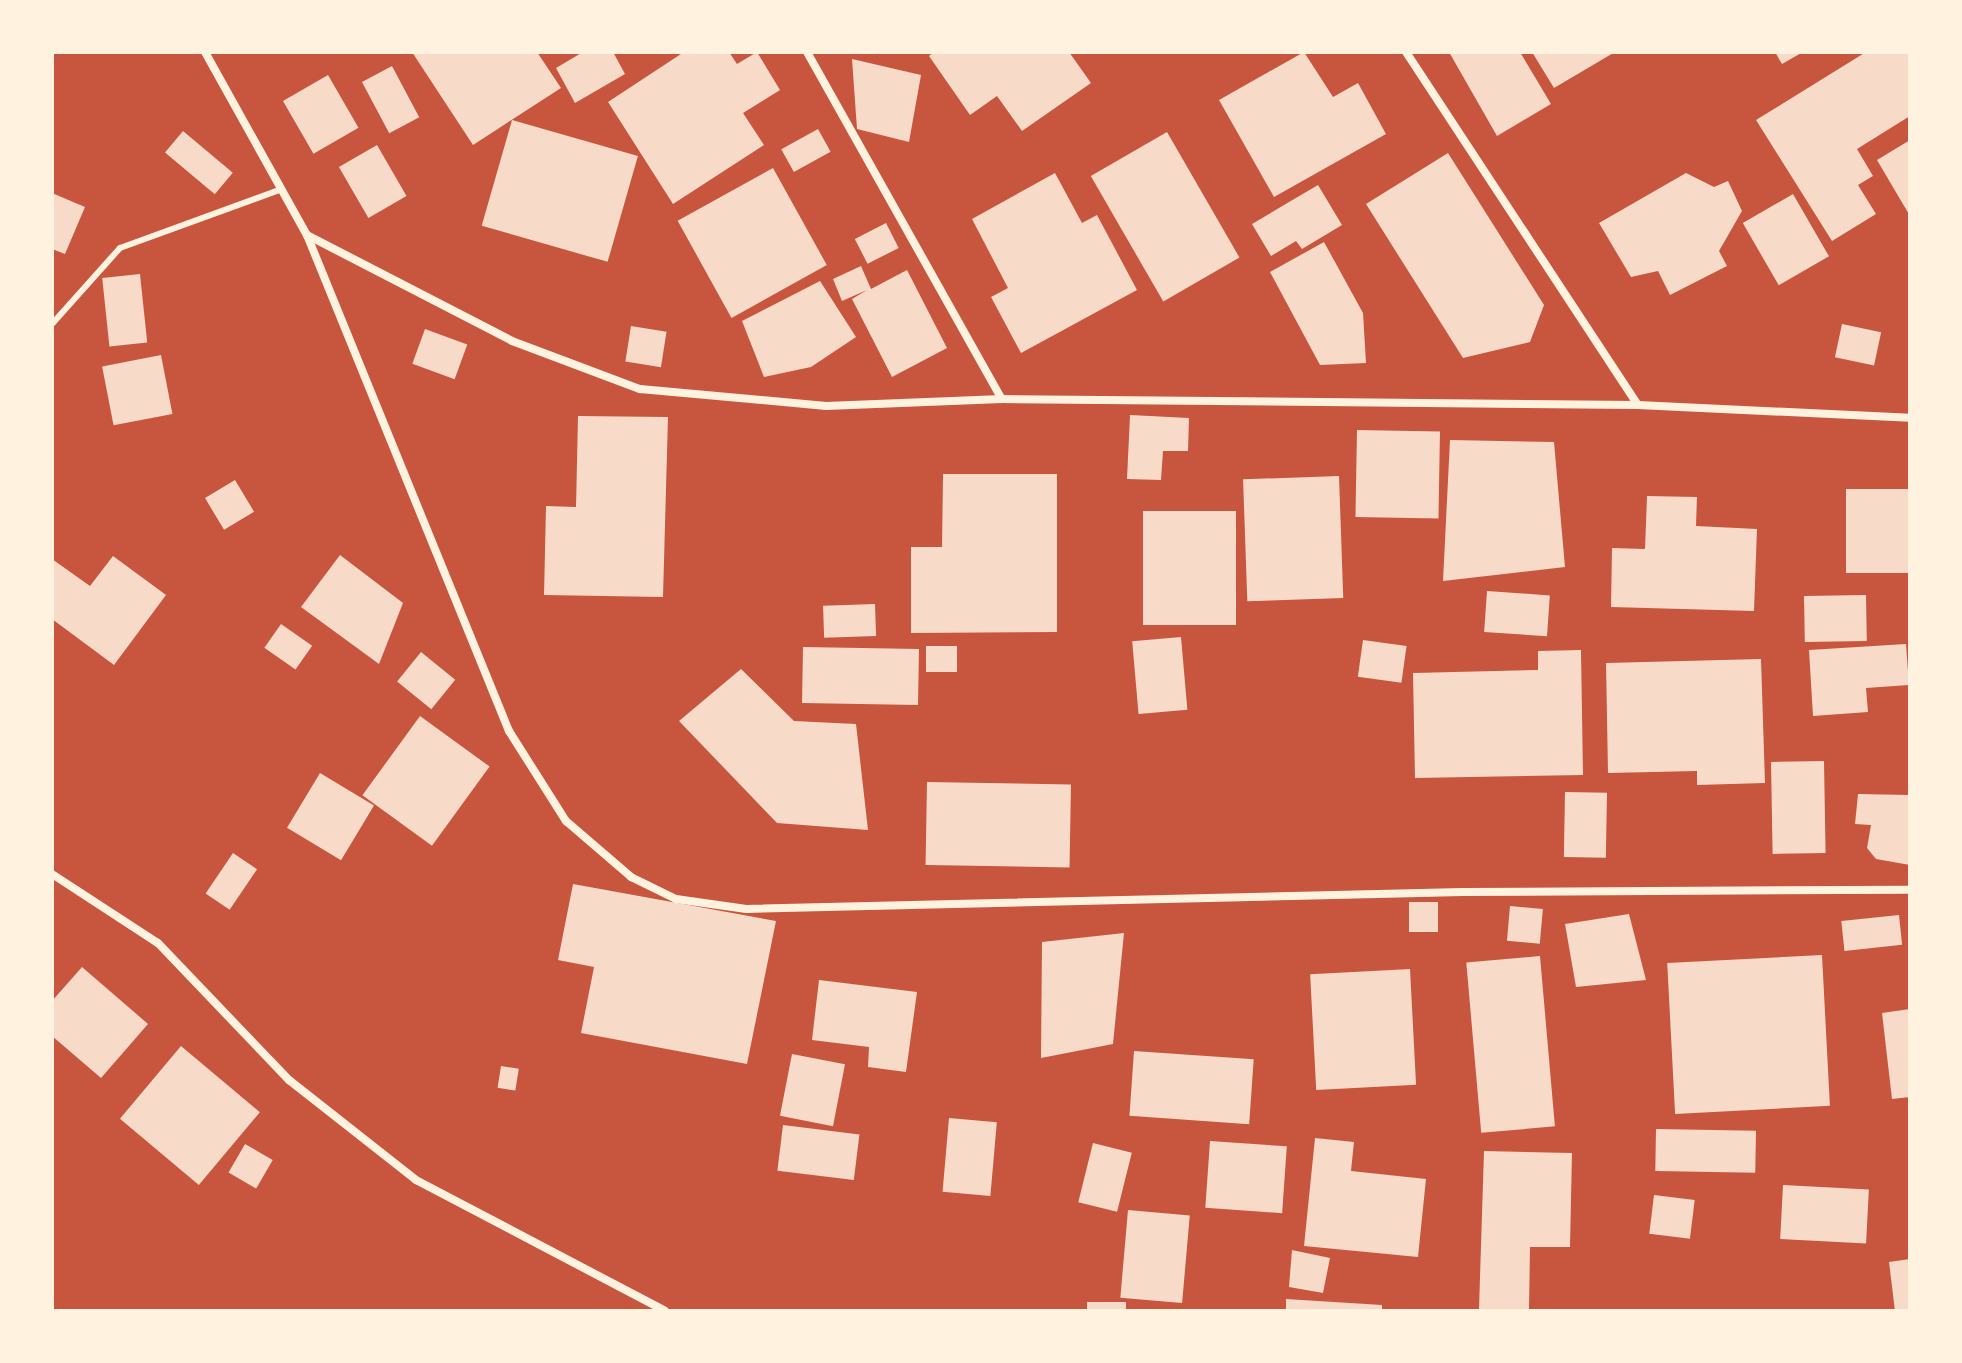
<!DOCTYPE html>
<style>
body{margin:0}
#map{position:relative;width:1962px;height:1363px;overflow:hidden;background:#c8553d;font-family:"Fira Sans Condensed",sans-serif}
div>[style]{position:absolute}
.building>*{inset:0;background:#f7dbc8;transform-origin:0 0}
.service>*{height:6px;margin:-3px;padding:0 3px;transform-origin:3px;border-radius:3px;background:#fff3e0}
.minor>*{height:8px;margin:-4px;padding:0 4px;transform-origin:4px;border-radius:4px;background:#fff3e0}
span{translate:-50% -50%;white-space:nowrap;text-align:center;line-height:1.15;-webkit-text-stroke:7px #fff3e0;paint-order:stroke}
.frame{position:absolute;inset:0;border:54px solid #fff3e0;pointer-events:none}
</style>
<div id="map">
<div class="building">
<div style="clip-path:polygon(412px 52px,537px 52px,561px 88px,473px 145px)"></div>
<div style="clip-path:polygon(583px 52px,613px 52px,625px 74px,575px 103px,556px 68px)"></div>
<div style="clip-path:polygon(684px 52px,729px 52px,737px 64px,757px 52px,780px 90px,743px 113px,764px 145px,673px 204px,608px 102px)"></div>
<div style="clip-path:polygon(934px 52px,1069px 52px,1091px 83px,1022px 131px,997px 96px,970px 115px,929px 56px)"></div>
<div style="clip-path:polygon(1304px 52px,1333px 97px,1358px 83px,1386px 134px,1274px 197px,1219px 100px)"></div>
<div style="clip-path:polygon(1449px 52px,1520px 52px,1551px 104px,1497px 136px)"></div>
<div style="clip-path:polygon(1532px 52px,1615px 52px,1554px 88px)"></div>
<div style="clip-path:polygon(1775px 52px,1803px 52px,1782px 64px)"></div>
<div style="clip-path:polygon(1866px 52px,1910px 52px,1910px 116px,1857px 149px,1873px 176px,1858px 185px,1876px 214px,1832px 241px,1756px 120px)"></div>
<div style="clip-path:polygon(852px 59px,921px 75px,909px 142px,857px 129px)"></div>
<div style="left:392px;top:66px;width:58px;height:34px;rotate:62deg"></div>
<div style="left:328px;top:75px;width:61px;height:52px;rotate:60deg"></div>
<div style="left:512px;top:120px;width:131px;height:110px;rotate:16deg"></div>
<div style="left:818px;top:129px;width:26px;height:42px;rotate:61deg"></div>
<div style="left:183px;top:131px;width:65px;height:28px;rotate:40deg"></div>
<div style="left:1167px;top:132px;width:145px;height:88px;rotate:60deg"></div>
<div style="clip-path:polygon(1910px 140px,1910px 216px,1877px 160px)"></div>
<div style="left:377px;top:145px;width:59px;height:44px;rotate:60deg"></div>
<div style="clip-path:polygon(1448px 153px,1544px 305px,1530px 342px,1463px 358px,1366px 204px)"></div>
<div style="left:773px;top:168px;width:111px;height:109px;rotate:61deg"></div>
<div style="clip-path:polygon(1055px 173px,1082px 223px,1097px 215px,1137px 290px,1021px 353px,991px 297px,1008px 288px,972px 219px)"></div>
<div style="clip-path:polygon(1686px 173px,1714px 187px,1728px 181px,1742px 211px,1719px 251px,1727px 266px,1670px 295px,1658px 271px,1631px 277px,1599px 223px)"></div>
<div style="clip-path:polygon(1318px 185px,1342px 225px,1302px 249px,1296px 241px,1271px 256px,1252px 224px)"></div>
<div style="clip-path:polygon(52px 193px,85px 207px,65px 254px,52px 249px)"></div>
<div style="left:1793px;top:194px;width:72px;height:58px;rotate:60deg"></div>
<div style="left:886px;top:223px;width:28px;height:35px;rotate:63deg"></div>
<div style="clip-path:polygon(1324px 242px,1363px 313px,1366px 363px,1320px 365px,1270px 272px)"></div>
<div style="clip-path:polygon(861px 266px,871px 289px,907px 270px,947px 348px,892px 377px,852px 299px,867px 290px,842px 301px,833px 279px)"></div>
<div style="left:140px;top:274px;width:69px;height:38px;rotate:84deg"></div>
<div style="clip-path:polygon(820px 281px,856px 337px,811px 367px,764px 377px,742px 321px)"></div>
<div style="left:1842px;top:324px;width:40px;height:34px;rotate:12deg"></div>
<div style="left:631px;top:326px;width:36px;height:36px;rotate:9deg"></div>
<div style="left:425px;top:329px;width:45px;height:37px;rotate:20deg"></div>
<div style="left:161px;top:355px;width:60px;height:60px;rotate:79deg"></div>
<div style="clip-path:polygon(1130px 415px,1189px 418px,1188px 451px,1163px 451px,1161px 480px,1127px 479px)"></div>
<div style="clip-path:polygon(578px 416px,668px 417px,663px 597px,544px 595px,546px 506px,576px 507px)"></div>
<div style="left:1357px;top:430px;width:83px;height:87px;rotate:1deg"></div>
<div style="clip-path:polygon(1450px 440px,1554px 442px,1565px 567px,1443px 581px)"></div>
<div style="clip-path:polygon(943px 474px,1057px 474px,1057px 632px,911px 633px,911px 547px,942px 547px)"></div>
<div style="left:1339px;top:476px;width:122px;height:96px;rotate:88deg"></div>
<div style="left:235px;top:480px;width:37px;height:35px;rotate:59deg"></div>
<div style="left:1910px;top:489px;width:84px;height:64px;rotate:90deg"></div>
<div style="clip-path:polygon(1647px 496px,1697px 497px,1696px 526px,1757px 529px,1754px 611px,1611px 607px,1612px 548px,1645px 549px)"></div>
<div style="left:1236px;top:511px;width:114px;height:93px;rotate:90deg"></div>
<div style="clip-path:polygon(340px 555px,403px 603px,379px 664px,301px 607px)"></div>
<div style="clip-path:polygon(113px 556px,166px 595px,114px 665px,52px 619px,52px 559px,90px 586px)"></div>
<div style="left:1487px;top:591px;width:63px;height:41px;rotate:4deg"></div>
<div style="left:1866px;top:595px;width:46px;height:62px;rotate:89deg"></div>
<div style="left:875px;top:604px;width:32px;height:52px;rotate:88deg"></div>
<div style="left:281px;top:624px;width:38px;height:29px;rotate:35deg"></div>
<div style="left:1181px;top:637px;width:73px;height:49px;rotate:85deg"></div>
<div style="left:1363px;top:640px;width:44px;height:37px;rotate:8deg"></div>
<div style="clip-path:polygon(1906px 644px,1909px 685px,1866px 688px,1868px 712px,1813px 716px,1809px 650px)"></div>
<div style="left:926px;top:646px;width:31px;height:26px"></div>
<div style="left:803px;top:647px;width:116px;height:56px;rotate:1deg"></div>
<div style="clip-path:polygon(1581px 650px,1583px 775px,1415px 778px,1413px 673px,1538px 670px,1538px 651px)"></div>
<div style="left:421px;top:652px;width:44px;height:38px;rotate:39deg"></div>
<div style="clip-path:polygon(1761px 659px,1765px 783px,1697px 785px,1697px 771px,1608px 773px,1606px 663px)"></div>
<div style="clip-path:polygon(741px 669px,794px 721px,856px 724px,868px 830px,777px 823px,679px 721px)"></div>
<div style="left:420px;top:716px;width:86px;height:98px;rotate:36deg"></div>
<div style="left:1824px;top:761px;width:92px;height:53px;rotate:89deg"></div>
<div style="left:320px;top:773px;width:63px;height:64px;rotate:31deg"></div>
<div style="left:927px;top:782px;width:144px;height:83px;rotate:1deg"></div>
<div style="left:1565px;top:792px;width:42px;height:65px;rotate:1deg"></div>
<div style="clip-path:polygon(1858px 794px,1910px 795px,1910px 865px,1876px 859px,1867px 848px,1871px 825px,1855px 824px)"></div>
<div style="left:233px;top:853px;width:29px;height:49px;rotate:34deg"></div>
<div style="clip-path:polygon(573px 884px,776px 921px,747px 1064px,581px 1033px,594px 967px,558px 960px)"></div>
<div style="left:1438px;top:902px;width:30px;height:29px;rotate:90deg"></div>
<div style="left:1510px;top:906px;width:33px;height:35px;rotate:5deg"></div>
<div style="clip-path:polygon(1629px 914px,1646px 980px,1576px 987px,1565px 924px)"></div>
<div style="left:1899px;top:915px;width:30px;height:58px;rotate:84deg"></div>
<div style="clip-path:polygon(1124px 933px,1113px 1044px,1041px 1058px,1042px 942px)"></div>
<div style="left:1822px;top:955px;width:151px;height:155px;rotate:87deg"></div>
<div style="left:1540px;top:956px;width:171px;height:74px;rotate:85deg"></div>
<div style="clip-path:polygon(82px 967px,148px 1024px,101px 1078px,52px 1036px,52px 1001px)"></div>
<div style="left:1410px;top:969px;width:116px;height:100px;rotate:87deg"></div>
<div style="clip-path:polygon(819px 980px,917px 992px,906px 1072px,868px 1067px,869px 1047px,812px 1040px)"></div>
<div style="clip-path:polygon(1910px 1009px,1910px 1097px,1892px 1099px,1882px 1013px)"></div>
<div style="left:181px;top:1046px;width:103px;height:95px;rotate:40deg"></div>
<div style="left:1134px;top:1051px;width:120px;height:65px;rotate:4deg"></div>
<div style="left:792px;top:1054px;width:54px;height:63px;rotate:11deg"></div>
<div style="left:501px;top:1066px;width:18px;height:22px;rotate:9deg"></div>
<div style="left:949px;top:1118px;width:48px;height:74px;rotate:5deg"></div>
<div style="left:783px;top:1125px;width:77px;height:46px;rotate:7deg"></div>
<div style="left:1656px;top:1129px;width:100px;height:42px;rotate:1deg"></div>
<div style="clip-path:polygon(1315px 1138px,1354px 1142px,1351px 1171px,1426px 1179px,1418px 1257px,1304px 1246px)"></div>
<div style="left:1210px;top:1141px;width:77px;height:67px;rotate:4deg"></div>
<div style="left:1093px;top:1143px;width:40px;height:61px;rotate:14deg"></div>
<div style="left:245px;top:1144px;width:32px;height:33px;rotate:30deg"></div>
<div style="clip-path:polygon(1484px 1151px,1572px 1153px,1570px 1247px,1530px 1247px,1529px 1310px,1479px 1309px)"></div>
<div style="left:1783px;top:1185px;width:86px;height:54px;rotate:3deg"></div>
<div style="left:1654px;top:1195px;width:41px;height:39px;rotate:7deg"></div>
<div style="left:1128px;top:1210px;width:62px;height:88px;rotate:5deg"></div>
<div style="clip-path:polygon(1292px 1250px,1330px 1258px,1323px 1293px,1289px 1287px)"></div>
<div style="clip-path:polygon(1910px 1259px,1910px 1311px,1895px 1311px,1889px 1262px)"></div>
<div style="clip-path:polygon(1286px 1299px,1382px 1305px,1382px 1311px,1286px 1311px)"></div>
<div style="left:1087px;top:1302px;width:39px;height:9px"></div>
</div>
<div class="service">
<div style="left:52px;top:324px;width:102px;rotate:-48.2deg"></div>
<div style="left:120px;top:248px;width:172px;rotate:-20deg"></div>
</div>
<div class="minor">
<div style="left:205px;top:52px;width:210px;rotate:60.9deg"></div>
<div style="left:307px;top:235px;width:231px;rotate:27.3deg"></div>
<div style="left:512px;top:341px;width:137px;rotate:20.6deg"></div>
<div style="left:640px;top:389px;width:187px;rotate:5.2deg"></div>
<div style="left:826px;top:406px;width:176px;rotate:-2.3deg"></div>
<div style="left:1002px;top:399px;width:636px;rotate:0.54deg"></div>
<div style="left:1638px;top:405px;width:272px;rotate:2.7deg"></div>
<div style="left:807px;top:52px;width:398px;rotate:60.7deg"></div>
<div style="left:1406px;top:52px;width:422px;rotate:56.7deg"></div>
<div style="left:307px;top:235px;width:536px;rotate:67.84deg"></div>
<div style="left:509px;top:731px;width:107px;rotate:57.7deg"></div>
<div style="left:566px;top:821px;width:86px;rotate:40.7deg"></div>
<div style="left:631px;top:877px;width:50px;rotate:26.1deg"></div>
<div style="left:676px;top:899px;width:71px;rotate:8.1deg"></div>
<div style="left:746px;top:909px;width:717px;rotate:-1.36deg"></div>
<div style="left:1463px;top:892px;width:447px;rotate:-0.3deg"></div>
<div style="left:52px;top:874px;width:126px;rotate:33.1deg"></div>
<div style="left:158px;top:943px;width:190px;rotate:46.3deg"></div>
<div style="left:289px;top:1080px;width:162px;rotate:38.2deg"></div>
<div style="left:416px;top:1180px;width:281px;rotate:27.7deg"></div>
</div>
<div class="frame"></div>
</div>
